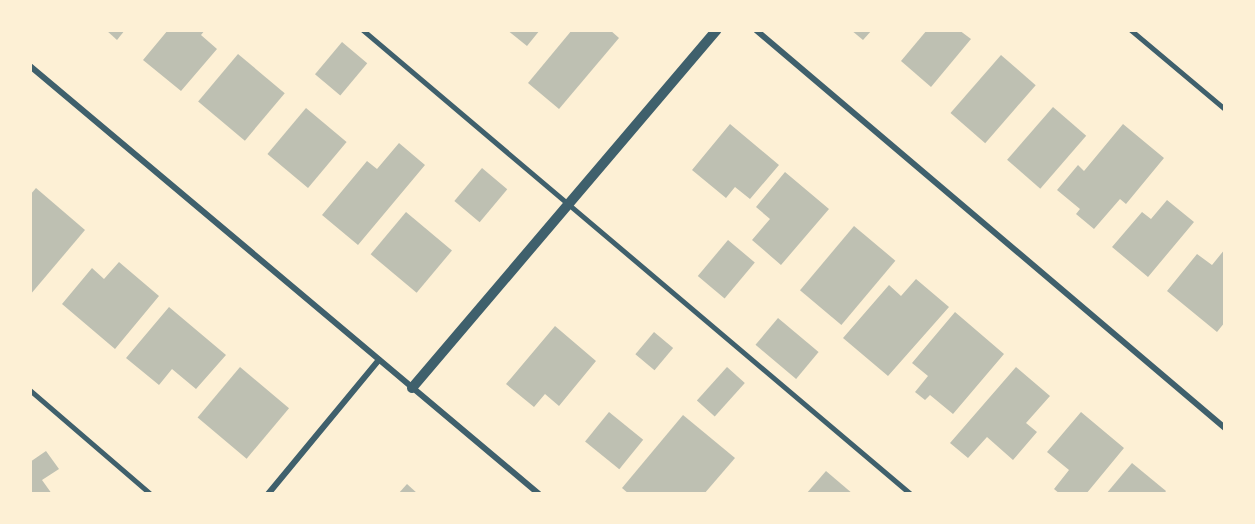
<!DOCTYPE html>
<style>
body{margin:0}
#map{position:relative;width:1255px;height:524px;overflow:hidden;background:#fdf0d5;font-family:"Libre Baskerville",serif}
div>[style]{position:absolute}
.building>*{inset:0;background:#bec0b2;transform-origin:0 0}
.service>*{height:4.5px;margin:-2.25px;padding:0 2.25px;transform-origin:2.25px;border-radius:2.25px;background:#3f606c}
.minor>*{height:6px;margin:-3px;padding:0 3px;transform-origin:3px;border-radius:3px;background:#3f606c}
.tertiary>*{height:10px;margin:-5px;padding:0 5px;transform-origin:5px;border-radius:5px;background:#3f606c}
span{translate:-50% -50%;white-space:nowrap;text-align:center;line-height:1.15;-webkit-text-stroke:6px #fdf0d5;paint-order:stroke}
.frame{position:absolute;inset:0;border:32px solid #fdf0d5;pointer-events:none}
</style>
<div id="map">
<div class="building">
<div style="clip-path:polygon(106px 30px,125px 30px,117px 40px)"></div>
<div style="clip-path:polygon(168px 30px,205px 30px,201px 35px,217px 49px,181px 91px,143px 60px)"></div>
<div style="clip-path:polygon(507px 30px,540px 30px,527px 46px)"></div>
<div style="clip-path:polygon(572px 30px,610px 30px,619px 38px,559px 109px,528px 83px)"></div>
<div style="clip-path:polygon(851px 30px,872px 30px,863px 40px)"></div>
<div style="clip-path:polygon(927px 30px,959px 30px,971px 39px,931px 87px,901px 61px)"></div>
<div style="left:342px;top:42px;width:33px;height:42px;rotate:40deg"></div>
<div style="left:238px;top:54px;width:61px;height:62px;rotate:40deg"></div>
<div style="left:1001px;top:55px;width:46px;height:77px;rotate:41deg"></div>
<div style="left:1053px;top:107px;width:44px;height:70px;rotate:41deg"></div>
<div style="left:306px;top:108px;width:53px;height:60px;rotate:40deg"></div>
<div style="clip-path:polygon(730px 124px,779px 165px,750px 199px,735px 187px,726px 198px,692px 170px)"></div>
<div style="clip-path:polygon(1123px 124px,1164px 158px,1126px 204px,1120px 199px,1094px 229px,1076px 214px,1080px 209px,1057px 190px,1078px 165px,1084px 171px)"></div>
<div style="clip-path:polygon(399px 143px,425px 165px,358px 245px,322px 215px,367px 161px,377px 169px)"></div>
<div style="left:482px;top:168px;width:33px;height:43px;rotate:40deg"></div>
<div style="clip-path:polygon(785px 172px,829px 209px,781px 265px,752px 240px,770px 219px,756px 207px)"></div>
<div style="clip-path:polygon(36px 188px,85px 230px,30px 295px,30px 195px)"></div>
<div style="clip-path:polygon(1167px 200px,1194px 222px,1148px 277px,1112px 247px,1142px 212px,1151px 219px)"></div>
<div style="left:406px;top:212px;width:60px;height:55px;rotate:40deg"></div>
<div style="left:854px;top:226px;width:54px;height:84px;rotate:40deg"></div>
<div style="left:728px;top:240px;width:35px;height:47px;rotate:40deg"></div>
<div style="clip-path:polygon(1225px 249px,1225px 322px,1217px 332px,1167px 291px,1197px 254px,1212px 265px)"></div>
<div style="clip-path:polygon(119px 262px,159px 296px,115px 349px,62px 304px,92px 268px,104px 279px)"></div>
<div style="clip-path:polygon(916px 279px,949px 307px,888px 376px,843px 338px,889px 285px,901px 296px)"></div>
<div style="clip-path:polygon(169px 307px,226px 355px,196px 389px,172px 369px,159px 385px,126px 358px)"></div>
<div style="clip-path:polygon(955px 312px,1004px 354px,953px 414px,930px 395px,925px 400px,915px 392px,928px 376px,912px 363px)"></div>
<div style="left:778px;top:318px;width:53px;height:35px;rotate:40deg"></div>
<div style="clip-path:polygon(555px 326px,596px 361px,559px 406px,545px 394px,534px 407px,506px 384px)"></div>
<div style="left:654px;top:332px;width:25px;height:29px;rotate:40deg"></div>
<div style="left:240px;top:367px;width:64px;height:66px;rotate:40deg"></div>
<div style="left:727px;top:367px;width:24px;height:45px;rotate:42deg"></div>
<div style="clip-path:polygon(1016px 367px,1050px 396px,1026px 423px,1037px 432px,1013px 460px,987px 437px,968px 458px,950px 443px)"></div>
<div style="left:609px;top:412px;width:44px;height:38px;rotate:39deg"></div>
<div style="clip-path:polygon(1081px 412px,1124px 448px,1086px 494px,1060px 494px,1054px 489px,1069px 470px,1047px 452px)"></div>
<div style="clip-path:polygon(683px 415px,735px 458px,704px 494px,629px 494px,622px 488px)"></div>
<div style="clip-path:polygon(46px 451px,59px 469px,42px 480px,52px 494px,30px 494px,30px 462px)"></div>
<div style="clip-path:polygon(1132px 463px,1166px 491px,1164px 494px,1106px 494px)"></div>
<div style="clip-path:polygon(826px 471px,853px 494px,806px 494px)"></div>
<div style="clip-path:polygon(407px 484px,418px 494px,398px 494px)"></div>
</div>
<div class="service">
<div style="left:363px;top:30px;width:718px;rotate:40.26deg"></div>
<div style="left:1131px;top:30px;width:123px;rotate:40deg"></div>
<div style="left:30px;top:390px;width:160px;rotate:40.7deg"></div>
</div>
<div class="minor">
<div style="left:756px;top:30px;width:615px;rotate:40.32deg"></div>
<div style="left:30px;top:66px;width:665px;rotate:40.06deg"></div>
<div style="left:268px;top:494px;width:174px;rotate:-50.4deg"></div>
</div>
<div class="tertiary">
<div style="left:412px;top:388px;width:470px;rotate:-49.6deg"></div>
</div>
<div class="frame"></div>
</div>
